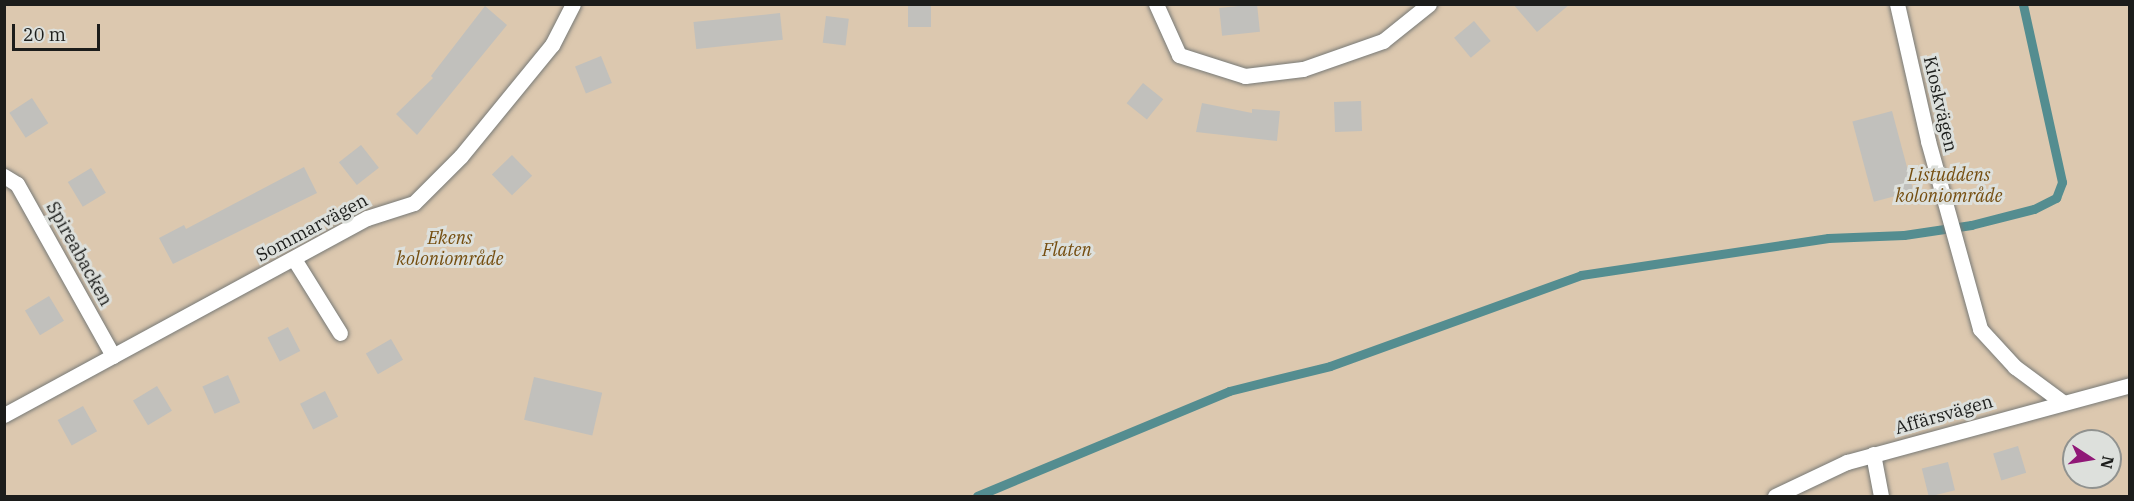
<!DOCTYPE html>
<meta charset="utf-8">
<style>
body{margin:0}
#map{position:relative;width:2134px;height:501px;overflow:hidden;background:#dde0dc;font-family:"IBM Plex Serif",serif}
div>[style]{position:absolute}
.green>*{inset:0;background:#dcc8af}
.stream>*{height:9px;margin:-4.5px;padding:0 4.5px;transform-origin:4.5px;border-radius:4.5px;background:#548d90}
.building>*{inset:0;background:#c1c0bc;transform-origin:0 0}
.roads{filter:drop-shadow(0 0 2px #777976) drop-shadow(0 0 2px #777976)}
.lane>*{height:15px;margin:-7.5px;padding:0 7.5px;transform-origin:7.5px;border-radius:7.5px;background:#fff}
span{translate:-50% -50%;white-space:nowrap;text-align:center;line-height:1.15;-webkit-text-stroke:6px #dde0dc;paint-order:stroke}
.street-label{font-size:18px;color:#1c1d1b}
.park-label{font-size:18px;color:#754e10;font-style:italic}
.frame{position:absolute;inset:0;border:6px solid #1c1d1b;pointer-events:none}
.north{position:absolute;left:2062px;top:429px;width:60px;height:60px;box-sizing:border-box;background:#dde0dc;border:2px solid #90928f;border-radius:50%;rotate:102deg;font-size:16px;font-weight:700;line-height:24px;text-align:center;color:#1c1d1b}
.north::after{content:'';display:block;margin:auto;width:21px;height:27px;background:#901877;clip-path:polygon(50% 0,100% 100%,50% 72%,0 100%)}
.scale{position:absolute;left:12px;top:24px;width:88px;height:27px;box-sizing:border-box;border:3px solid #1c1d1b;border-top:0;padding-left:8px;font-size:18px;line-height:21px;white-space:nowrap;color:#1c1d1b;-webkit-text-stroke:4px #dde0dc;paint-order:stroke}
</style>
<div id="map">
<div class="green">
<div style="clip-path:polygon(evenodd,4px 5px,2129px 5px,2129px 496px,5px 496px,4px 5px,2074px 441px,2110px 441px,2110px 477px,2074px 477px,2074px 441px)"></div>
</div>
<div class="stream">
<div style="left:977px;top:496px;width:273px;rotate:-22.6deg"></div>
<div style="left:1229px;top:391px;width:104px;rotate:-13.9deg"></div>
<div style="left:1330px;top:366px;width:267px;rotate:-19.9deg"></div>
<div style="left:1581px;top:275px;width:250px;rotate:-8.5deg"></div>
<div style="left:1828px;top:238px;width:76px;rotate:-2.3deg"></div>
<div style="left:1904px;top:235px;width:68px;rotate:-8.5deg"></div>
<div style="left:1971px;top:225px;width:65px;rotate:-14.3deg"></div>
<div style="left:2034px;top:209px;width:25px;rotate:-27deg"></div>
<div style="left:2056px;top:198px;width:17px;rotate:-69deg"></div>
<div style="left:2062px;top:182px;width:182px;rotate:-102.4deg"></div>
</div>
<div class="building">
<div style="left:908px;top:4px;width:23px;height:23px"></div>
<div style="left:1257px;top:4px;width:28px;height:38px;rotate:84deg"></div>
<div style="clip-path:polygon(1513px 4px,1570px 4px,1537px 32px)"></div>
<div style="clip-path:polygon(485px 6px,507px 25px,417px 135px,396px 114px,433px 78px,431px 76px)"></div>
<div style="left:780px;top:13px;width:27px;height:87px;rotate:84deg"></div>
<div style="left:826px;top:16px;width:23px;height:27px;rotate:7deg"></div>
<div style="left:1474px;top:21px;width:26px;height:26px;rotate:50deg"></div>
<div style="left:601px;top:56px;width:29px;height:28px;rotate:68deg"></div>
<div style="left:1143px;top:83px;width:26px;height:26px;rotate:39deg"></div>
<div style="left:32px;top:98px;width:30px;height:27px;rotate:57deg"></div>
<div style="left:1361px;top:101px;width:30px;height:27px;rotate:88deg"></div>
<div style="clip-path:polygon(1202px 103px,1252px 113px,1252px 109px,1280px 111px,1277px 141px,1196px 132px)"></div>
<div style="left:1892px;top:111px;width:83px;height:41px;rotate:75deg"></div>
<div style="left:361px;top:145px;width:29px;height:28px;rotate:52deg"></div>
<div style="left:512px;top:155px;width:29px;height:28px;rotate:46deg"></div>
<div style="clip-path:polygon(304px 167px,317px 193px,173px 264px,159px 238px,184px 225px,186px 229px)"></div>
<div style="left:91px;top:168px;width:29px;height:27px;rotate:59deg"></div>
<div style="left:49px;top:296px;width:29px;height:28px;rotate:59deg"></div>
<div style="left:288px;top:327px;width:27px;height:23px;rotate:63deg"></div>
<div style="left:391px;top:339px;width:24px;height:29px;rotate:60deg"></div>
<div style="left:228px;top:375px;width:30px;height:28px;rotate:66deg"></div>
<div style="left:534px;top:377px;width:70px;height:44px;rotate:13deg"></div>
<div style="left:157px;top:386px;width:29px;height:28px;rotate:59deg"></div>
<div style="left:325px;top:391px;width:29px;height:28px;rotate:63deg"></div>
<div style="left:83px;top:406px;width:29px;height:29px;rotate:61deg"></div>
<div style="left:2018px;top:446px;width:28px;height:26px;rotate:73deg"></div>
<div style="left:1948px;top:462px;width:29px;height:27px;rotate:76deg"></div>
</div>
<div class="roads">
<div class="lane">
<div style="left:1156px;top:4px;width:56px;rotate:65.7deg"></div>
<div style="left:1179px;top:55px;width:69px;rotate:17.7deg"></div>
<div style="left:1245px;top:76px;width:58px;rotate:-6.9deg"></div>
<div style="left:1303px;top:69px;width:85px;rotate:-19.3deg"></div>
<div style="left:1383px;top:41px;width:59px;rotate:-38.8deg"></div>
<div style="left:1897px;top:4px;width:140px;rotate:77.2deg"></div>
<div style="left:1928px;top:141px;width:195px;rotate:74.5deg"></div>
<div style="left:1980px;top:329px;width:52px;rotate:47.4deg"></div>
<div style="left:2015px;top:367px;width:57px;rotate:36.5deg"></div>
<div style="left:4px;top:176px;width:15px;rotate:32deg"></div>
<div style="left:17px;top:184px;width:197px;rotate:60.8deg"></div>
<div style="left:294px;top:259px;width:87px;rotate:58.1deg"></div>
<div style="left:4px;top:415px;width:413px;rotate:-28.5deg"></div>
<div style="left:367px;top:218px;width:49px;rotate:-17.7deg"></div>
<div style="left:414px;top:203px;width:66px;rotate:-45deg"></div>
<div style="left:461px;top:156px;width:144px;rotate:-50.7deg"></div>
<div style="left:552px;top:45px;width:46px;rotate:-62.9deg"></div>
<div style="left:1873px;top:454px;width:43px;rotate:79.2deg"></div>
<div style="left:1775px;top:496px;width:80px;rotate:-25.3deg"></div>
<div style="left:1847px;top:462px;width:293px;rotate:-15.2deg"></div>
</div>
</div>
<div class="street-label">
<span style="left:1940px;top:104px;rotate:77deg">Kioskvägen</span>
<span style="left:312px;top:228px;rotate:-28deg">Sommarvägen</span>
<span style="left:79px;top:254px;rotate:61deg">Spireabacken</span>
<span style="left:1944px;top:415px;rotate:-16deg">Affärsvägen</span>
</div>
<div class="park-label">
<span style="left:1949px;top:186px">Listuddens<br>koloniområde</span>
<span style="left:450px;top:249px">Ekens<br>koloniområde</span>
<span style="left:1067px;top:250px">Flaten</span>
</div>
<div class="frame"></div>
<div class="north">N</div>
<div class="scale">20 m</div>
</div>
